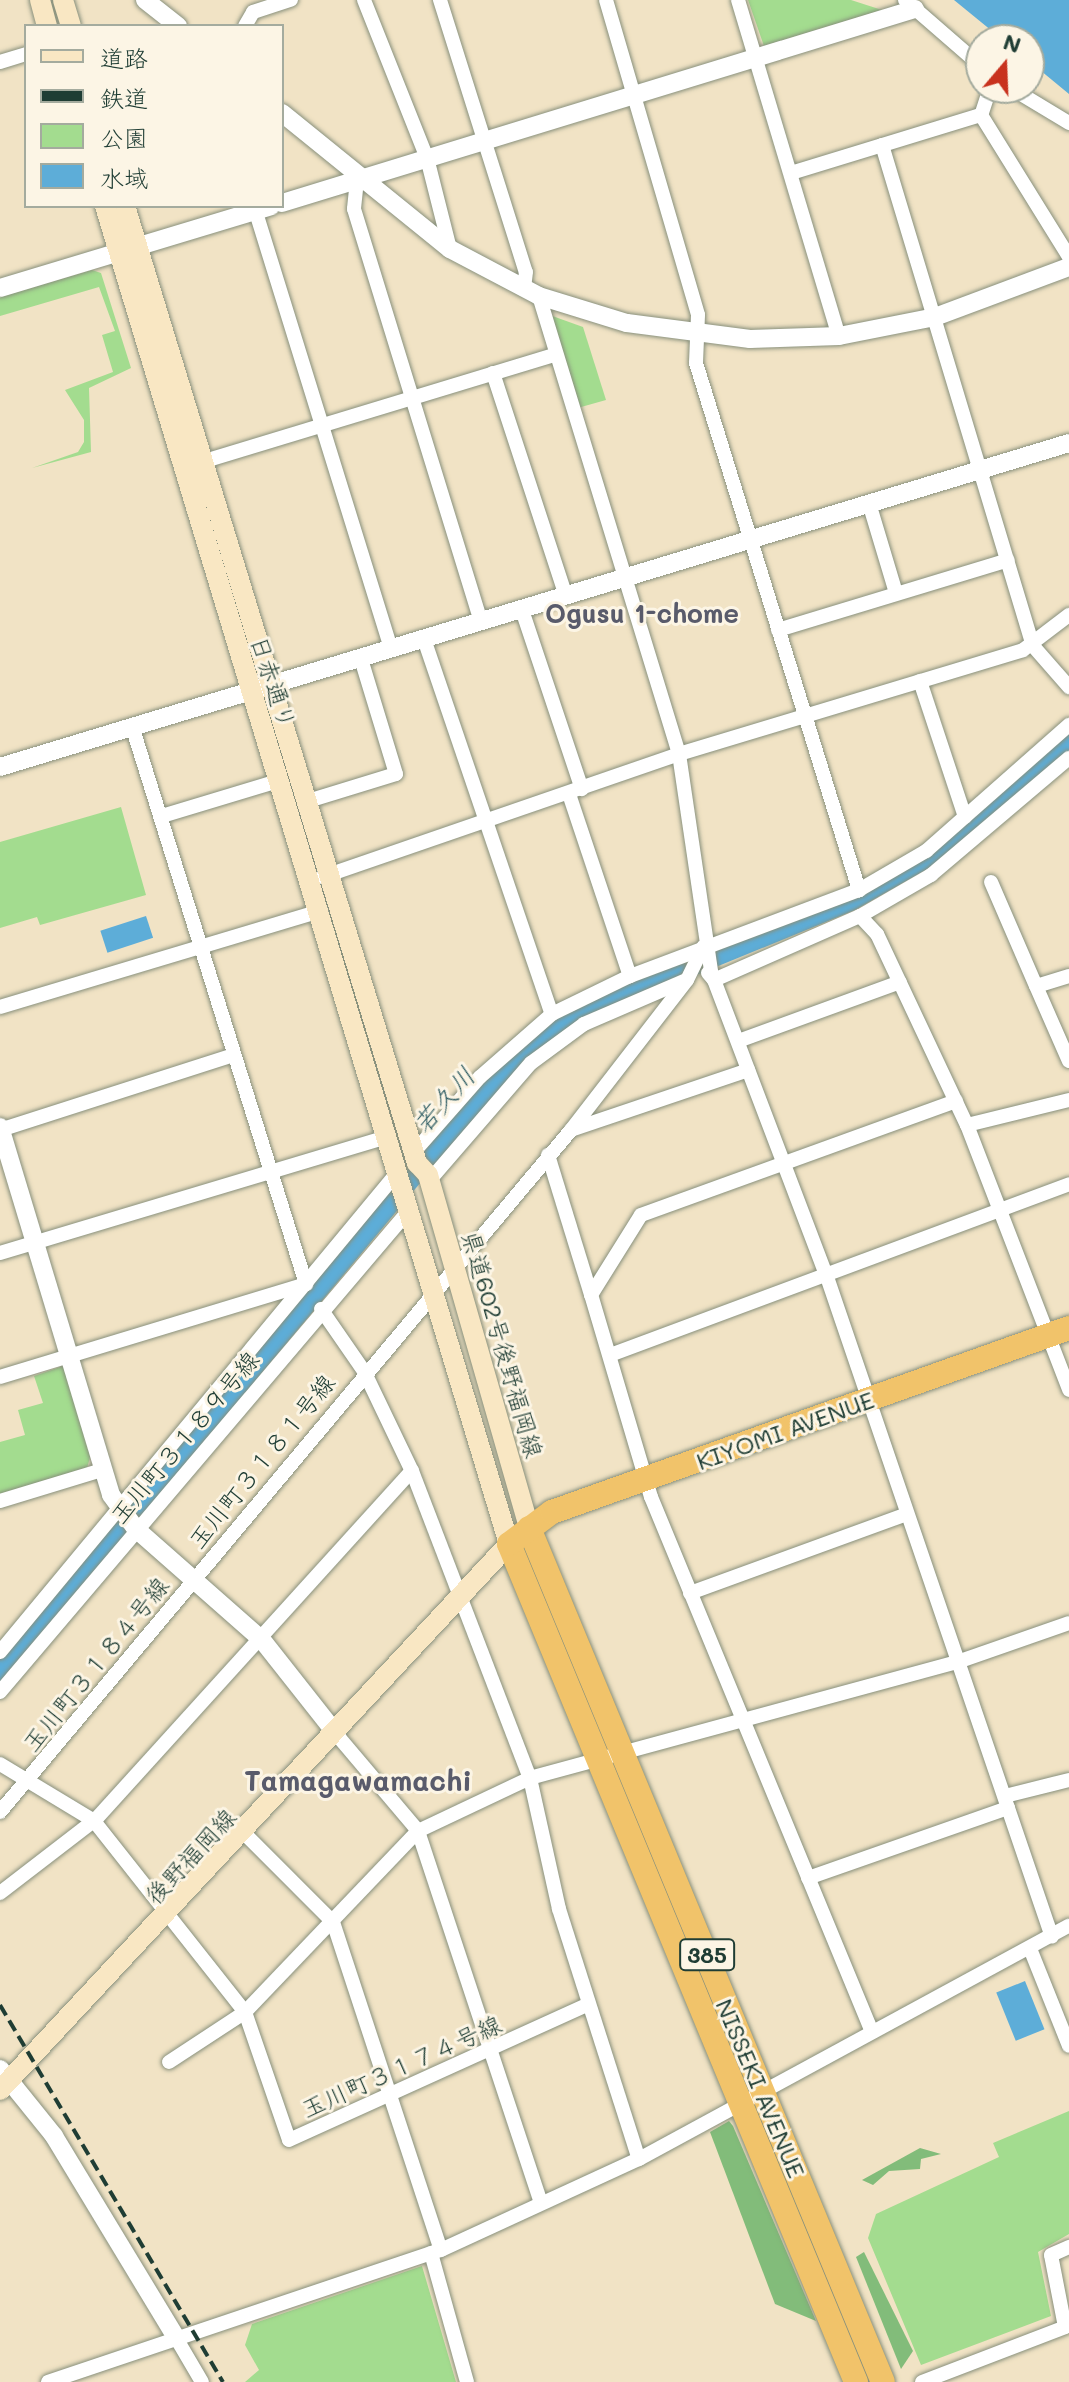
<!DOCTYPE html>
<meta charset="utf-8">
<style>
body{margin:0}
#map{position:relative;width:1069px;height:2382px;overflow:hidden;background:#f1e3c5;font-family:Mali,"Klee One",sans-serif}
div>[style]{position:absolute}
.green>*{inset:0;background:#a3dc8f}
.forest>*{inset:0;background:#82bc7a}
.water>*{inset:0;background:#5dadd8;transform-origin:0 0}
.roads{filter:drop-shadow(0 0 2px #88907c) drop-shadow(0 0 2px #88907c)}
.minor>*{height:14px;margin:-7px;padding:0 7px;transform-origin:7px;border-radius:7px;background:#fff}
.tertiary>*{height:18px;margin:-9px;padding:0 9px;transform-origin:9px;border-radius:9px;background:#fff}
.secondary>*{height:20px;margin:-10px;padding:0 10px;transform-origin:10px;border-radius:10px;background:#f9e7c3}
.trunk>*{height:24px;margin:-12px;padding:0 12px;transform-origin:12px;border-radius:12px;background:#f1c36a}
.rail>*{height:4px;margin-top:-2px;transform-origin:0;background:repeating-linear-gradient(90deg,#1f3d34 0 12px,transparent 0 18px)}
span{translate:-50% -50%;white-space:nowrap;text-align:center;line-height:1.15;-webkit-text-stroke:6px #fcf5e5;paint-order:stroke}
.shield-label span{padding:2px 6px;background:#fcf5e5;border:2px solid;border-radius:6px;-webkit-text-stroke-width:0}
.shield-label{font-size:22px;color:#1f3d34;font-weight:700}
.street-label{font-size:24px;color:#1f3d34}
.neighbourhood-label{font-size:26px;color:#595b6b;font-weight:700}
.water-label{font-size:26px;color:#325f65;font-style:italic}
.quarter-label{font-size:28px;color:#595b6b;font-weight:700}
.legend{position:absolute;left:24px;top:24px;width:260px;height:184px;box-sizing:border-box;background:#fcf5e5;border:2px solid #a4ab9e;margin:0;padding:10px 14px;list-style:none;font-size:24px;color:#1f3d34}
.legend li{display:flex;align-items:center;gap:16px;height:40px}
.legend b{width:40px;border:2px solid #a4ab9e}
.north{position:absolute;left:965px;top:24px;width:80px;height:80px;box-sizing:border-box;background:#fcf5e5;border:2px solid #a4ab9e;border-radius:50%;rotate:19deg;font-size:22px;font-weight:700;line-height:32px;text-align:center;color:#1f3d34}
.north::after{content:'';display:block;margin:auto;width:28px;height:36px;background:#c8321e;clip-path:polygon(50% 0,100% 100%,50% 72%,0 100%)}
</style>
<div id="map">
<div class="green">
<div style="clip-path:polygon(748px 0,851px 0,882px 10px,764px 46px)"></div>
<div style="clip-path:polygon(92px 270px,101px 273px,131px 368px,89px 388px,91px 452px,32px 468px,78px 452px,84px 442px,84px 420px,65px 390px,113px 372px,102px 335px,115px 331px,99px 287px,0 316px,0 297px)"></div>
<div style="clip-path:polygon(544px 313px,583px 327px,606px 400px,574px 409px)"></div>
<div style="clip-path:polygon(121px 807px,146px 895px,40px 925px,37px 917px,0 928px,0 842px)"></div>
<div style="clip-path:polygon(66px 1365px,92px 1450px,86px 1472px,0 1498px,0 1442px,25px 1435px,18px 1410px,43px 1403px,34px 1376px)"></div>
<div style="clip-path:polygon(1069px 2111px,1069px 2234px,1038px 2252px,1051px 2316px,921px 2365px,868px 2238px,876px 2214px,999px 2157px,993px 2143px)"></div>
<div style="clip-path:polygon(422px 2266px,456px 2382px,245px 2382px,259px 2370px,245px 2345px,252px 2324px)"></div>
</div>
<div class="forest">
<div style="clip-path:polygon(729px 2121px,733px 2126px,816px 2321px,775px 2304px,710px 2132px)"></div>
<div style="clip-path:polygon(920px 2148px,941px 2154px,921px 2159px,920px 2169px,889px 2171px,873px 2185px,862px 2180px)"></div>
<div style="clip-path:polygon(864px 2252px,913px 2351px,901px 2369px,856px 2257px)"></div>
</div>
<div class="water">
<div style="clip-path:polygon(954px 0,1069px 0,1069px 94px,1029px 61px,1029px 40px,1003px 40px)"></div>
<div style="clip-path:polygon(1069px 733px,1069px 752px,938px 863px,855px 910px,582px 1022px,446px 1152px,0 1687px,0 1655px,483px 1080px,572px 1005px,931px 855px)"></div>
<div style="left:146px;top:916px;width:23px;height:48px;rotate:72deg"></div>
<div style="left:1025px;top:1981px;width:52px;height:31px;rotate:68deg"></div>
</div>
<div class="roads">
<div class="minor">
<div style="left:364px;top:0;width:170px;rotate:68.3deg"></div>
<div style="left:427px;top:158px;width:94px;rotate:75.8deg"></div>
<div style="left:440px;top:0;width:285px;rotate:72.5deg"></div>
<div style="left:526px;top:272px;width:17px;rotate:97deg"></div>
<div style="left:606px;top:0;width:328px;rotate:73.7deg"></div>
<div style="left:698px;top:315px;width:48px;rotate:92.4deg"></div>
<div style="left:696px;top:363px;width:552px;rotate:72.81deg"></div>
<div style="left:738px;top:0;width:351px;rotate:73.3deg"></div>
<div style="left:905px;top:0;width:101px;rotate:41deg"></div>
<div style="left:245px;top:26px;width:16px;rotate:-60deg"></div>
<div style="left:253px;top:12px;width:40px;rotate:-18deg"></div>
<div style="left:0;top:62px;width:27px;rotate:-17deg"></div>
<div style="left:990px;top:88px;width:28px;rotate:108deg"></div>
<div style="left:981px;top:115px;width:167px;rotate:58.2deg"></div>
<div style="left:1011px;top:88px;width:68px;rotate:31.1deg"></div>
<div style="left:882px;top:145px;width:523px;rotate:73.23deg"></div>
<div style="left:1033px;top:646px;width:55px;rotate:48.7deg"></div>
<div style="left:791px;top:173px;width:199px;rotate:-17deg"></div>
<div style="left:357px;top:180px;width:29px;rotate:96deg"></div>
<div style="left:354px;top:209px;width:432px;rotate:72.9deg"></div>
<div style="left:254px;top:206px;width:464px;rotate:72.8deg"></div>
<div style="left:539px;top:296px;width:479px;rotate:73deg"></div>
<div style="left:679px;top:754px;width:220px;rotate:81.6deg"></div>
<div style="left:711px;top:972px;width:323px;rotate:69.2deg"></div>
<div style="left:826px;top:1274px;width:700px;rotate:71.18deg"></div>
<div style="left:493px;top:373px;width:235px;rotate:71.9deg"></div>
<div style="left:195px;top:464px;width:375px;rotate:-16.9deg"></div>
<div style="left:869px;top:503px;width:94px;rotate:73.3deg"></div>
<div style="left:522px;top:610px;width:189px;rotate:71.5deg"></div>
<div style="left:778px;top:630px;width:240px;rotate:-16.9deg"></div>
<div style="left:424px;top:639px;width:396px;rotate:71.2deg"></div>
<div style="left:920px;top:681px;width:143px;rotate:71.7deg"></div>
<div style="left:569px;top:794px;width:192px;rotate:71.5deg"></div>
<div style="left:308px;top:801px;width:92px;rotate:-17.1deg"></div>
<div style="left:396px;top:774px;width:120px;rotate:-106.9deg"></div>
<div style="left:162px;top:816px;width:121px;rotate:-16.8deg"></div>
<div style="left:322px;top:877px;width:378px;rotate:-19deg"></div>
<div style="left:679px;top:754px;width:359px;rotate:-16.8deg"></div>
<div style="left:1023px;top:650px;width:58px;rotate:-37.3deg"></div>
<div style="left:991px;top:882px;width:113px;rotate:66.6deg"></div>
<div style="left:860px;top:916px;width:25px;rotate:47deg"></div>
<div style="left:877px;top:934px;width:211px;rotate:64.8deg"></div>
<div style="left:967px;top:1125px;width:284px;rotate:68.9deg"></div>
<div style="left:708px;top:973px;width:9px;rotate:49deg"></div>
<div style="left:714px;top:980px;width:159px;rotate:-23.7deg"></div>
<div style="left:860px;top:916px;width:82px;rotate:-30deg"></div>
<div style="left:931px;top:875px;width:181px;rotate:-40.3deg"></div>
<div style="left:1069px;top:976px;width:34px;rotate:163deg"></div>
<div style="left:1036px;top:986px;width:82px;rotate:66.3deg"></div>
<div style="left:0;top:1007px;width:335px;rotate:-16.7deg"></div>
<div style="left:741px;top:1040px;width:169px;rotate:-20deg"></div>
<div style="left:967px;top:1125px;width:105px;rotate:-13.8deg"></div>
<div style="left:0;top:1130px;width:245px;rotate:-17.8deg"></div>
<div style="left:571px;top:1130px;width:187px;rotate:-18.7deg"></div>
<div style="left:414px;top:1152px;width:100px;rotate:-48.7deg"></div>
<div style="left:480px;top:1077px;width:96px;rotate:-41.2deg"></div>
<div style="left:552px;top:1014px;width:87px;rotate:-26deg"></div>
<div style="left:630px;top:976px;width:245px;rotate:-20.6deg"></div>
<div style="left:859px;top:890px;width:78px;rotate:-30.2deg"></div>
<div style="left:926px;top:851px;width:191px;rotate:-41.4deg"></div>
<div style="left:548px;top:1155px;width:146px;rotate:72.9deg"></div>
<div style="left:429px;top:1181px;width:156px;rotate:-49.2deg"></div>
<div style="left:531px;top:1063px;width:66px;rotate:-36.3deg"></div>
<div style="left:584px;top:1024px;width:109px;rotate:-23.3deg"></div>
<div style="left:0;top:1253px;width:403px;rotate:-16.7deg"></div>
<div style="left:321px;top:1309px;width:75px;rotate:55.3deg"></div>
<div style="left:364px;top:1371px;width:111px;rotate:64.4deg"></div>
<div style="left:412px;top:1471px;width:329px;rotate:69deg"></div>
<div style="left:530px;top:1778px;width:134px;rotate:77.5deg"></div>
<div style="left:559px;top:1909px;width:262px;rotate:72.3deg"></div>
<div style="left:610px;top:1355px;width:490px;rotate:-20.4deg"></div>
<div style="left:0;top:1377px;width:320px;rotate:-16.9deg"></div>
<div style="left:306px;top:1284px;width:584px;rotate:-107.32deg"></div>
<div style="left:0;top:1501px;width:107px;rotate:-16.9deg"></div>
<div style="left:690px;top:1593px;width:231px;rotate:-20deg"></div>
<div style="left:0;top:1652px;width:622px;rotate:-50.35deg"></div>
<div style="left:0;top:1692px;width:627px;rotate:-49.66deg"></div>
<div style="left:337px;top:1735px;width:126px;rotate:49.8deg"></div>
<div style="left:418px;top:1831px;width:389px;rotate:71.7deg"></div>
<div style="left:0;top:1764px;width:110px;rotate:31.2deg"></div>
<div style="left:94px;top:1821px;width:243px;rotate:51.7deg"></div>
<div style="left:245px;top:2012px;width:135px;rotate:71deg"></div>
<div style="left:289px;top:2140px;width:329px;rotate:-24.4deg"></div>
<div style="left:1005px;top:1796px;width:66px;rotate:-14deg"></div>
<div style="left:0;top:1812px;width:889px;rotate:-50.06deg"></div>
<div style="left:571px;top:1130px;width:190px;rotate:-52.3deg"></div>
<div style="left:687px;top:980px;width:37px;rotate:-64deg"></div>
<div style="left:245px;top:1834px;width:124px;rotate:45deg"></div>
<div style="left:333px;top:1922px;width:345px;rotate:71.8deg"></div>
<div style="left:808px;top:1878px;width:212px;rotate:-19.3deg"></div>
<div style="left:0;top:1893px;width:121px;rotate:-37.6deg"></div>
<div style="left:96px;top:1819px;width:470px;rotate:-47.8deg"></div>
<div style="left:1031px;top:1951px;width:102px;rotate:68.2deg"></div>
<div style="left:872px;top:2032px;width:579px;rotate:-112.44deg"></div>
<div style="left:651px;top:1497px;width:211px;rotate:-106.5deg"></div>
<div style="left:591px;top:1295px;width:94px;rotate:-58deg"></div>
<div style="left:641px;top:1215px;width:335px;rotate:-19.9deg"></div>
<div style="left:169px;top:2062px;width:91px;rotate:-33.3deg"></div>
<div style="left:245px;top:2012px;width:250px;rotate:-46.3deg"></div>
<div style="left:418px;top:1831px;width:124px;rotate:-25.3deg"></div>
<div style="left:530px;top:1778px;width:446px;rotate:-15.2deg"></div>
<div style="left:960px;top:1661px;width:115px;rotate:-19.2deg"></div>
<div style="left:431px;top:2253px;width:134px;rotate:74.4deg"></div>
<div style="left:175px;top:2336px;width:53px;rotate:59.6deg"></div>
<div style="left:48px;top:2382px;width:415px;rotate:-18.6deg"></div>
<div style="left:441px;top:2250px;width:218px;rotate:-24.7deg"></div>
<div style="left:639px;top:2159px;width:489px;rotate:-28.5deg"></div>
<div style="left:922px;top:2382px;width:153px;rotate:-21deg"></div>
<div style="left:1065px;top:2327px;width:73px;rotate:-101deg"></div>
<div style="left:1051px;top:2255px;width:20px;rotate:-24deg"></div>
</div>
<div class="tertiary">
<div style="left:145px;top:0;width:42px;rotate:38.2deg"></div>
<div style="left:282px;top:113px;width:216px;rotate:39deg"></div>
<div style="left:450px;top:249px;width:101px;rotate:27.8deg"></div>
<div style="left:539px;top:296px;width:92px;rotate:17.1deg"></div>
<div style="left:627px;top:323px;width:124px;rotate:7.4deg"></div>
<div style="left:750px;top:339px;width:89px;rotate:-1.9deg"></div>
<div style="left:839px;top:336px;width:98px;rotate:-11.2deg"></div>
<div style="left:935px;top:317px;width:143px;rotate:-20.5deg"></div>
<div style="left:282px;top:203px;width:662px;rotate:-17.04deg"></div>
<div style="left:0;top:288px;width:283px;rotate:-16.8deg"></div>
<div style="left:0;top:767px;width:1117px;rotate:-16.86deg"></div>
<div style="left:0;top:1127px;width:384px;rotate:73.2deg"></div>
<div style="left:111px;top:1495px;width:42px;rotate:53.7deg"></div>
<div style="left:136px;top:1529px;width:168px;rotate:41.4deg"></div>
<div style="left:262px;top:1640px;width:121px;rotate:51.7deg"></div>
<div style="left:0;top:2069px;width:86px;rotate:51.1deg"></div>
<div style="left:54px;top:2136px;width:234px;rotate:58.8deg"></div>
</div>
<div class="secondary">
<div style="left:40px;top:0;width:27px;rotate:75deg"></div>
<div style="left:63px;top:0;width:27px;rotate:73deg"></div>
<div style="left:125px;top:206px;width:1001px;rotate:73.03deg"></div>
<div style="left:417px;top:1163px;width:16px;rotate:47deg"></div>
<div style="left:428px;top:1175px;width:367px;rotate:74deg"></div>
<div style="left:0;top:2090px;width:746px;rotate:-47.01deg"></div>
<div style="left:509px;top:1544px;width:1398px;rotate:-106.8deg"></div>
</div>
<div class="trunk">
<div style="left:529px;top:1528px;width:924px;rotate:67.49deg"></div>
<div style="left:856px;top:2382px;width:907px;rotate:-112.49deg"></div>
<div style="left:509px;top:1544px;width:54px;rotate:-36.7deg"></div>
<div style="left:552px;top:1512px;width:549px;rotate:-19.59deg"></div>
</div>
</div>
<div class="rail">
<div style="left:0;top:2005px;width:438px;rotate:59.4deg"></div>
</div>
<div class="shield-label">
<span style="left:707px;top:1955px">385</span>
</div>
<div class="street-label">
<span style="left:274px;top:682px;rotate:72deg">日赤通り</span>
<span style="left:503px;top:1344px;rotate:74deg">県道602号後野福岡線</span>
<span style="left:785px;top:1430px;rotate:-20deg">KIYOMI AVENUE</span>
<span style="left:184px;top:1437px;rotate:-50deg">玉川町３１８９号線</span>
<span style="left:261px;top:1461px;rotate:-51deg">玉川町３１８１号線</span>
<span style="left:95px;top:1664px;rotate:-51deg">玉川町３１８４号線</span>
<span style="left:190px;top:1856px;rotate:-47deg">後野福岡線</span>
<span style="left:401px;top:2066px;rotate:-24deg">玉川町３１７４号線</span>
<span style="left:761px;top:2088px;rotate:67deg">NISSEKI AVENUE</span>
</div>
<div class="neighbourhood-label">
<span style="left:642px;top:614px">Ogusu 1-chome</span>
</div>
<div class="water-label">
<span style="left:444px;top:1100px;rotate:-48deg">若久川</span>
</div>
<div class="quarter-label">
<span style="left:358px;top:1780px">Tamagawamachi</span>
</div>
<ul class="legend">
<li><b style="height:10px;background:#f9e7c3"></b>道路</li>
<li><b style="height:10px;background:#1f3d34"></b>鉄道</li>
<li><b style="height:22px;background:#a3dc8f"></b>公園</li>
<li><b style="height:22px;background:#5dadd8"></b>水域</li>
</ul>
<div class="north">N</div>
</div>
